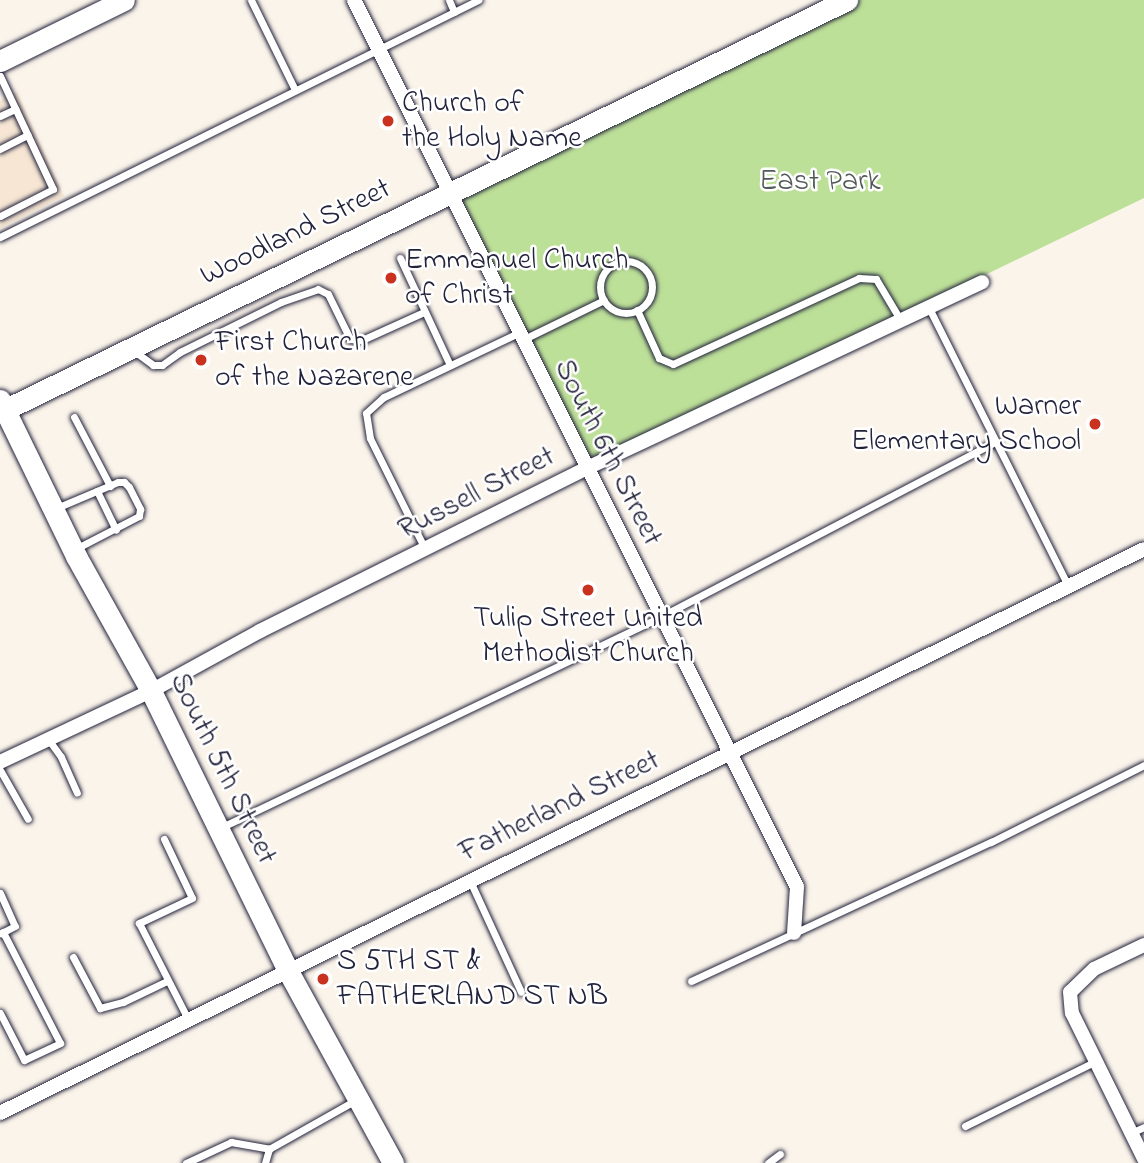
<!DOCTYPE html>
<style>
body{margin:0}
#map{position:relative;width:1144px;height:1163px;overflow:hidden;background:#fbf4eb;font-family:"Indie Flower",sans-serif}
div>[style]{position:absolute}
.built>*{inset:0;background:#f6e6d3}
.green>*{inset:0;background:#bde099}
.roads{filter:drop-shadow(0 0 2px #22223b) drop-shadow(0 0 2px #22223b)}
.lane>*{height:7px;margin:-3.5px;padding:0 3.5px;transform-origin:3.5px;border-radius:3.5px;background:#fff}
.lane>.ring{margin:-3.5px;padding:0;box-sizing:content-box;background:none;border:7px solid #fff;border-radius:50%}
.street>*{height:14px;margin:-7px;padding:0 7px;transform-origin:7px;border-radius:7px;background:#fff}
.secondary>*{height:21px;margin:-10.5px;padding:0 10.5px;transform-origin:10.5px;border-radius:10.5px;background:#fff}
.dots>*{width:19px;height:19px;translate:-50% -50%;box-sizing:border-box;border:4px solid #fff;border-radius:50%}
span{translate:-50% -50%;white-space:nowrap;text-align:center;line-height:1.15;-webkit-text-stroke:5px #fff;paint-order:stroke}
.poi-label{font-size:30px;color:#22223b}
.left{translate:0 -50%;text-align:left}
.right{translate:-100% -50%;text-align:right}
.park-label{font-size:30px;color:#505b57}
.street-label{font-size:30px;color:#22223b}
</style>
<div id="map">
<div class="built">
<div style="clip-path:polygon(17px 92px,64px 196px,0 228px,0 101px)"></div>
</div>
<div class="green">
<div style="clip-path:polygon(837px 0,1144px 0,1144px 198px,585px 469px,451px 190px)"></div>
</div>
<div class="roads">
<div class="lane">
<div style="left:251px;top:0;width:100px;rotate:63.9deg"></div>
<div style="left:449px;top:0;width:13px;rotate:67deg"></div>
<div style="left:0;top:76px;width:125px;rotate:64.9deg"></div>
<div style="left:53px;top:189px;width:59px;rotate:153deg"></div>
<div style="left:0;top:116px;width:17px;rotate:-25deg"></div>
<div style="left:0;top:149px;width:31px;rotate:-27deg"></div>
<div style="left:0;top:237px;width:534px;rotate:-26.37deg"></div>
<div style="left:400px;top:258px;width:118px;rotate:65deg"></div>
<div class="ring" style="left:600px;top:261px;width:45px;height:45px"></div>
<div style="left:929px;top:308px;width:311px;rotate:63.4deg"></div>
<div style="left:637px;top:310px;width:53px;rotate:65.4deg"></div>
<div style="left:659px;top:358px;width:15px;rotate:23deg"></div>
<div style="left:673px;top:364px;width:205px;rotate:-24.8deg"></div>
<div style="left:859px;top:278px;width:17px;rotate:3deg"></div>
<div style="left:876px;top:279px;width:49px;rotate:59.2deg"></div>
<div style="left:522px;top:340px;width:91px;rotate:-26deg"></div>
<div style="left:134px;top:351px;width:24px;rotate:36deg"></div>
<div style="left:153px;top:365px;width:9px"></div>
<div style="left:162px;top:365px;width:22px;rotate:-36deg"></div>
<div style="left:180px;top:352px;width:113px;rotate:-26.3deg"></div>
<div style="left:281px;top:302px;width:39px;rotate:-19deg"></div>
<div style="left:318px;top:289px;width:11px;rotate:27deg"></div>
<div style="left:328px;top:294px;width:50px;rotate:63.9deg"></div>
<div style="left:350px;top:339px;width:12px;rotate:5deg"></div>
<div style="left:362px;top:340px;width:68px;rotate:-24.3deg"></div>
<div style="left:74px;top:417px;width:78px;rotate:62.4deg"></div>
<div style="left:97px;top:491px;width:43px;rotate:64deg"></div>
<div style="left:54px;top:509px;width:69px;rotate:-22.9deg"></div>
<div style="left:118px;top:482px;width:6px"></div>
<div style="left:124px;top:482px;width:7px;rotate:45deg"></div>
<div style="left:129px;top:487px;width:25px;rotate:63deg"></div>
<div style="left:140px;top:509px;width:7px;rotate:98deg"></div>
<div style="left:139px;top:516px;width:72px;rotate:152.7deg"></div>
<div style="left:425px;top:549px;width:124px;rotate:-116.4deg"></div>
<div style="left:370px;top:438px;width:25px;rotate:-99deg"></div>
<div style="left:366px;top:413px;width:24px;rotate:-42deg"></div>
<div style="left:384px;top:397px;width:148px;rotate:-25.5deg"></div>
<div style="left:48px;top:739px;width:22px;rotate:54deg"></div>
<div style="left:61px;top:757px;width:39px;rotate:66deg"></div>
<div style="left:0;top:770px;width:56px;rotate:60.3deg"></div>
<div style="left:220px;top:828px;width:488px;rotate:-25.6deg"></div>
<div style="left:660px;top:617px;width:379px;rotate:-27.6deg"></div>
<div style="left:164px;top:839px;width:65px;rotate:64.6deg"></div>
<div style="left:192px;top:898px;width:59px;rotate:154.7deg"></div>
<div style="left:139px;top:923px;width:108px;rotate:63deg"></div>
<div style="left:470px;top:881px;width:122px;rotate:65.3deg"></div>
<div style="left:0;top:893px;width:36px;rotate:66deg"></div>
<div style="left:15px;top:926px;width:16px;rotate:153deg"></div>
<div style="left:73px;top:957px;width:58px;rotate:62.1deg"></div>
<div style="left:100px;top:1008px;width:24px;rotate:-15deg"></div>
<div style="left:123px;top:1002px;width:49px;rotate:-25.5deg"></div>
<div style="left:691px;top:981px;width:331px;rotate:-24.9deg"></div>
<div style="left:991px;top:842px;width:171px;rotate:-26.7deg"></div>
<div style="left:0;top:1013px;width:53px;rotate:62.9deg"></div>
<div style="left:24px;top:1060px;width:40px;rotate:-25deg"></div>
<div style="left:60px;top:1043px;width:125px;rotate:-117.2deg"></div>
<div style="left:965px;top:1126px;width:146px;rotate:-26.4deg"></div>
<div style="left:1131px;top:1133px;width:14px;rotate:-25deg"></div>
<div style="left:186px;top:1163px;width:50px;rotate:-25deg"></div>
<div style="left:231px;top:1142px;width:39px;rotate:10deg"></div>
<div style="left:269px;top:1149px;width:100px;rotate:-29.4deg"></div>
<div style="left:265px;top:1163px;width:15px;rotate:-74deg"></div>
<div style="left:768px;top:1163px;width:15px;rotate:-37deg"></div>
</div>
<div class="street">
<div style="left:354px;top:0;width:991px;rotate:63.46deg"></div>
<div style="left:797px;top:887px;width:46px;rotate:93.7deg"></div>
<div style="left:0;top:762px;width:167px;rotate:-25.2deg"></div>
<div style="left:151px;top:691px;width:124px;rotate:-28.8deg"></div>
<div style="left:260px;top:631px;width:363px;rotate:-26.5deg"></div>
<div style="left:585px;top:469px;width:439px;rotate:-25.2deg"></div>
<div style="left:1144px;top:945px;width:55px;rotate:154.4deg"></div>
<div style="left:1094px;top:969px;width:33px;rotate:136deg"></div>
<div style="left:1070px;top:992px;width:21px;rotate:85deg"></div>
<div style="left:1072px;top:1013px;width:163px;rotate:63.7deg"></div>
<div style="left:0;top:1113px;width:1275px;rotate:-26.24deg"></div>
</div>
<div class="secondary">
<div style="left:0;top:61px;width:138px;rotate:-26.2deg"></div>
<div style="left:0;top:400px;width:174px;rotate:64deg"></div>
<div style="left:76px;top:556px;width:154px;rotate:60.9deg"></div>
<div style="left:151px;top:691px;width:312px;rotate:63.9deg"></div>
<div style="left:288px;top:971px;width:219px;rotate:61.3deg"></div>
<div style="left:0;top:412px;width:942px;rotate:-25.94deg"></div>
</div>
</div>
<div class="dots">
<div style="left:388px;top:121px;background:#c8321e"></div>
<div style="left:391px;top:278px;background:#c8321e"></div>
<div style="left:201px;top:360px;background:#c8321e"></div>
<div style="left:1095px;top:424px;background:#c8321e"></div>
<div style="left:588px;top:590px;background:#c8321e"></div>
<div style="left:323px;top:979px;background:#c8321e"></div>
</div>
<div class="poi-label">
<span class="left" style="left:402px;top:121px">Church of<br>the Holy Name</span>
<span class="left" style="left:405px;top:278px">Emmanuel Church<br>of Christ</span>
<span class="left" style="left:215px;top:360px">First Church<br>of the Nazarene</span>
<span class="right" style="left:1081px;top:424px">Warner<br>Elementary School</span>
<span style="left:588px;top:636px">Tulip Street United<br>Methodist Church</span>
<span class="left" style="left:337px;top:979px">S 5TH ST &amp;<br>FATHERLAND ST NB</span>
</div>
<div class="park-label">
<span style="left:820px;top:182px">East Park</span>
</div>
<div class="street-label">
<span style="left:296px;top:233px;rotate:-26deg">Woodland Street</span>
<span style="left:607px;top:453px;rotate:63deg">South 6th Street</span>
<span style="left:477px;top:494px;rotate:-27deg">Russell Street</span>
<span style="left:222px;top:769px;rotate:64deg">South 5th Street</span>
<span style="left:560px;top:807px;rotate:-26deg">Fatherland Street</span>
</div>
</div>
